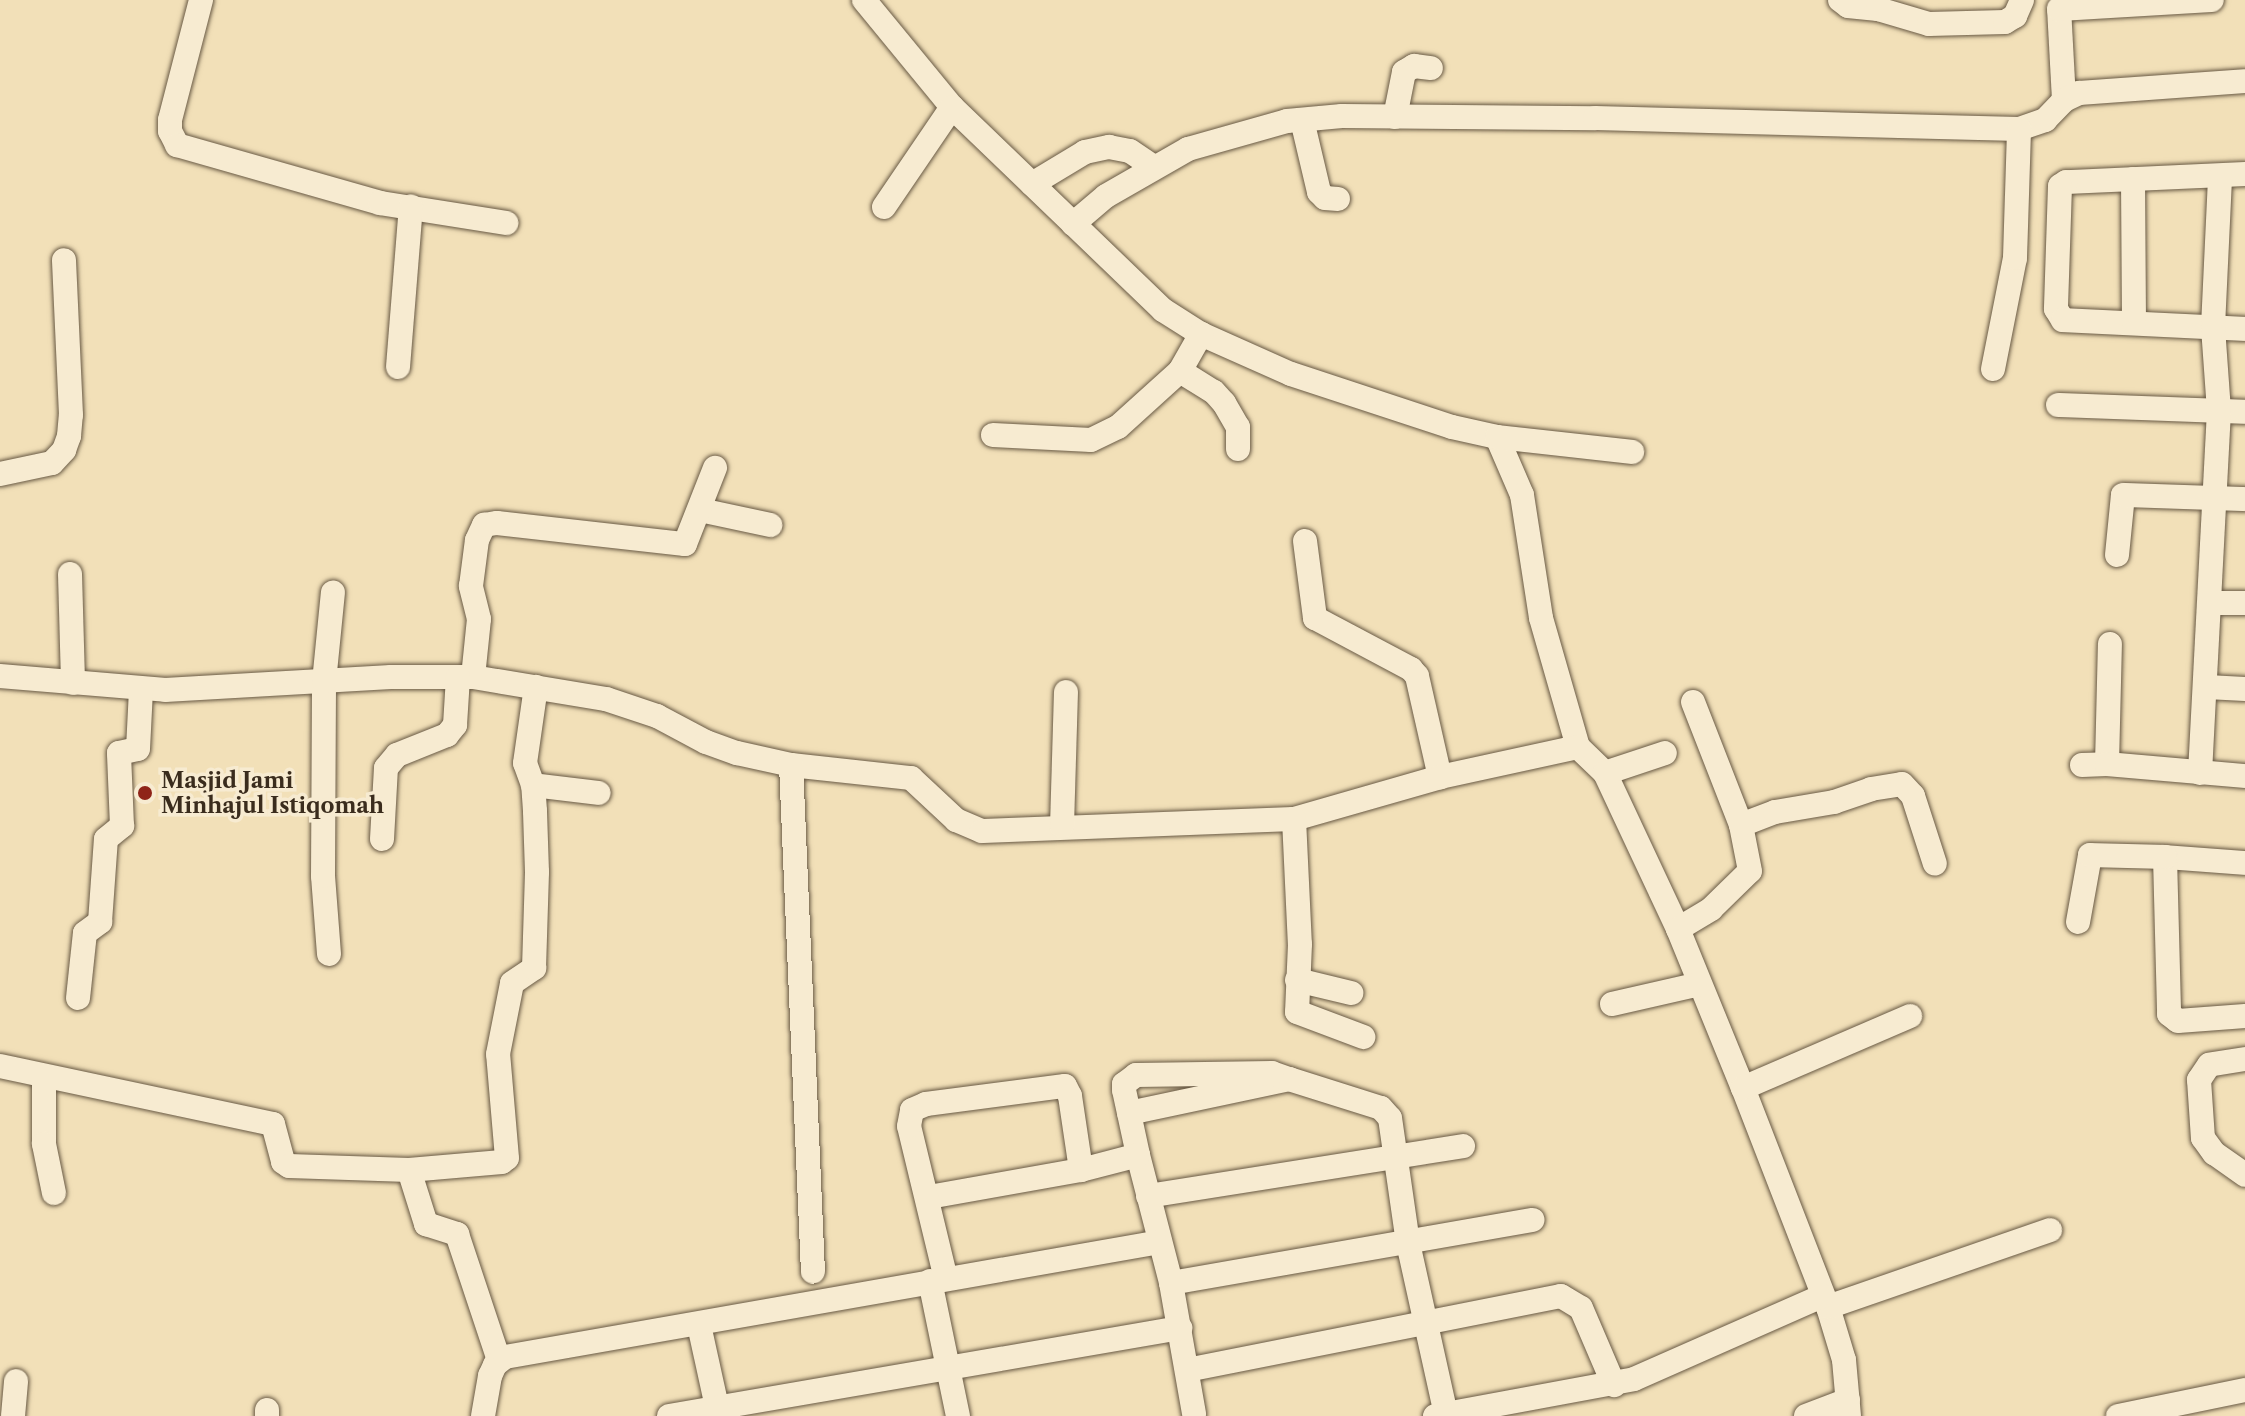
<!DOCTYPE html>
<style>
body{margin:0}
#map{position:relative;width:2245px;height:1416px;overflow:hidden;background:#f2e0b8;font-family:"Libre Caslon Text",serif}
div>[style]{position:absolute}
.roads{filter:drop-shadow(0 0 2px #685944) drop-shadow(0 0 2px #685944)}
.minor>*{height:24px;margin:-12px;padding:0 12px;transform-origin:12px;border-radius:12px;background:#f7ebd1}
.dots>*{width:22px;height:22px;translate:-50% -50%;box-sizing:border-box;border:4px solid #f7ebd1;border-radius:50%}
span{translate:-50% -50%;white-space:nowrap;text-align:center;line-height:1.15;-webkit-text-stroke:7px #f7ebd1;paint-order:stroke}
.poi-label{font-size:22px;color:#3a2c1d;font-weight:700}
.left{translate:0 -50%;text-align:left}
</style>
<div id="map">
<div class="roads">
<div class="minor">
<div style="left:201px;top:0;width:124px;rotate:104.5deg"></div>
<div style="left:170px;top:120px;width:11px;rotate:90deg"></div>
<div style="left:170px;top:131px;width:16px;rotate:63deg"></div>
<div style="left:177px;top:145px;width:211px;rotate:15.9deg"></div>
<div style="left:380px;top:203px;width:128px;rotate:9deg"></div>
<div style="left:864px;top:0;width:139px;rotate:50.6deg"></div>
<div style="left:952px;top:107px;width:293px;rotate:43.9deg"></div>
<div style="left:1163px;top:310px;width:45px;rotate:32.3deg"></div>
<div style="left:1201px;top:334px;width:98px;rotate:24deg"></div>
<div style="left:1291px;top:374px;width:169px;rotate:18.2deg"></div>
<div style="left:1452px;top:427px;width:46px;rotate:12.5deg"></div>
<div style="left:1497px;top:437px;width:63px;rotate:66.7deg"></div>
<div style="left:1522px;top:495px;width:124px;rotate:81.2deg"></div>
<div style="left:1541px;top:618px;width:134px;rotate:74deg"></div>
<div style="left:1578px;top:747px;width:37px;rotate:44deg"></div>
<div style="left:1605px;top:773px;width:172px;rotate:64.9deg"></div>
<div style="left:1678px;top:929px;width:172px;rotate:67.8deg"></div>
<div style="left:1743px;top:1088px;width:235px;rotate:68.8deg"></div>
<div style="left:1828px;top:1307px;width:55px;rotate:73.2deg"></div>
<div style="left:1844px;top:1360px;width:56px;rotate:84.9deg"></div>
<div style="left:1840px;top:0;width:10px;rotate:37deg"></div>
<div style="left:1848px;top:6px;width:30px;rotate:6deg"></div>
<div style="left:1878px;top:9px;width:53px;rotate:16.4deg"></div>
<div style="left:1929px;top:24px;width:76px;rotate:-1.5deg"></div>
<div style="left:2005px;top:22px;width:12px;rotate:-31deg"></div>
<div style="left:2015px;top:16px;width:17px;rotate:-66deg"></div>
<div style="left:2064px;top:100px;width:91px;rotate:-93.1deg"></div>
<div style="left:2059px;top:9px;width:153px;rotate:-3.4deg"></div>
<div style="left:1395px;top:117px;width:46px;rotate:-78.7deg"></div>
<div style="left:1404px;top:72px;width:12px;rotate:-31deg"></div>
<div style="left:1414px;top:66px;width:17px;rotate:7deg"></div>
<div style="left:1302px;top:120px;width:74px;rotate:76.7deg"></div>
<div style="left:1319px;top:192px;width:8px;rotate:45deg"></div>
<div style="left:1325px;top:198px;width:13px;rotate:4deg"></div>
<div style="left:2245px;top:174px;width:179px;rotate:177.4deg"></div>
<div style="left:2066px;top:182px;width:7px;rotate:146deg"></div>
<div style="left:2060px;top:186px;width:123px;rotate:91.9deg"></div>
<div style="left:2056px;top:309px;width:13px;rotate:58deg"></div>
<div style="left:2063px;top:320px;width:182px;rotate:2.8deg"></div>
<div style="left:2133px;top:179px;width:144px;rotate:89.6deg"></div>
<div style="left:1032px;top:184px;width:62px;rotate:-31.1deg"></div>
<div style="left:1085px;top:152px;width:25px;rotate:-12deg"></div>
<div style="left:1109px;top:147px;width:21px;rotate:11deg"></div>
<div style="left:1130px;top:151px;width:29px;rotate:34deg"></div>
<div style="left:884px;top:207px;width:121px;rotate:-55.8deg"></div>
<div style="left:1073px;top:224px;width:43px;rotate:-40.3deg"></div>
<div style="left:1106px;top:196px;width:95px;rotate:-29.8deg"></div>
<div style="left:1188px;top:149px;width:103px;rotate:-15.8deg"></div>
<div style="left:1287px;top:121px;width:55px;rotate:-5.2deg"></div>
<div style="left:1342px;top:116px;width:253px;rotate:0.5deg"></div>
<div style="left:1595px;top:118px;width:424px;rotate:1.5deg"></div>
<div style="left:2019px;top:129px;width:28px;rotate:-19deg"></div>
<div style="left:2045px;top:120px;width:28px;rotate:-46deg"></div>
<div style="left:2064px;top:100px;width:17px;rotate:-25deg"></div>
<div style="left:2079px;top:93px;width:166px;rotate:-4.1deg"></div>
<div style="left:398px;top:367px;width:161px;rotate:-85.4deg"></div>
<div style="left:1993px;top:369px;width:113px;rotate:-78.8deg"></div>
<div style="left:2015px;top:258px;width:129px;rotate:-88.2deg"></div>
<div style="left:1180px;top:371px;width:40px;rotate:32deg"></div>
<div style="left:1214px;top:392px;width:15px;rotate:48deg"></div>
<div style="left:1224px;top:403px;width:28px;rotate:60deg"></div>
<div style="left:1238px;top:427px;width:22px;rotate:90deg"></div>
<div style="left:2058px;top:405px;width:187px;rotate:2.1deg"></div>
<div style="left:993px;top:435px;width:98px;rotate:2.9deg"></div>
<div style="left:1091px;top:440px;width:30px;rotate:-26deg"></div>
<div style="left:1118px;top:427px;width:84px;rotate:-42.1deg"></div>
<div style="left:1180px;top:371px;width:43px;rotate:-60.4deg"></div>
<div style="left:1497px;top:437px;width:136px;rotate:6.3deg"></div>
<div style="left:0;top:474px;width:53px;rotate:-11.9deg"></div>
<div style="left:52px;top:463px;width:18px;rotate:-47deg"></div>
<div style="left:64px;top:450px;width:15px;rotate:-70deg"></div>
<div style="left:69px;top:436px;width:21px;rotate:-85deg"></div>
<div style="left:71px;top:415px;width:155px;rotate:-92.6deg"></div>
<div style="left:700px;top:510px;width:72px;rotate:12.1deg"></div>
<div style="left:1305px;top:541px;width:78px;rotate:82.6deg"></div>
<div style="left:1315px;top:618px;width:109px;rotate:28deg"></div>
<div style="left:1411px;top:669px;width:9px;rotate:49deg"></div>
<div style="left:1417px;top:676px;width:104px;rotate:77.2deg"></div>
<div style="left:2117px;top:555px;width:60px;rotate:-84.3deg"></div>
<div style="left:2123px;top:495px;width:122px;rotate:1.9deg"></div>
<div style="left:70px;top:574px;width:109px;rotate:88.4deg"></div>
<div style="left:2211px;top:603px;width:34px"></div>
<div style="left:0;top:676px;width:166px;rotate:4.8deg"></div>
<div style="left:165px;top:690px;width:226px;rotate:-3.3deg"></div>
<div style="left:391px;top:677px;width:82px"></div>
<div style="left:473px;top:677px;width:135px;rotate:9.4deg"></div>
<div style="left:606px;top:699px;width:54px;rotate:18.4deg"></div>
<div style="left:657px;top:716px;width:55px;rotate:28deg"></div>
<div style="left:706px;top:742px;width:33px;rotate:20deg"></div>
<div style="left:737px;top:753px;width:55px;rotate:12.5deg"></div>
<div style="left:791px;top:765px;width:121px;rotate:6.2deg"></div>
<div style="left:911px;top:778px;width:62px;rotate:43deg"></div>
<div style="left:956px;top:820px;width:28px;rotate:23deg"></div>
<div style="left:982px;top:831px;width:312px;rotate:-2.2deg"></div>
<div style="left:1294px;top:819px;width:152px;rotate:-16deg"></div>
<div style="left:1440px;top:777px;width:141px;rotate:-12.3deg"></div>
<div style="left:473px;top:677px;width:58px;rotate:-84.1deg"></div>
<div style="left:479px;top:619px;width:34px;rotate:-104deg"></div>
<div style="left:471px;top:586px;width:46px;rotate:-82.6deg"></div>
<div style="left:477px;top:540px;width:17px;rotate:-65deg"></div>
<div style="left:484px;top:525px;width:13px;rotate:-9deg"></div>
<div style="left:497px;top:523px;width:189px;rotate:6.4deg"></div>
<div style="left:685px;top:544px;width:82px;rotate:-68.5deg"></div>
<div style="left:2207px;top:687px;width:38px;rotate:3deg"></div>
<div style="left:2107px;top:764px;width:120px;rotate:-88.6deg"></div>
<div style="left:791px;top:765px;width:507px;rotate:87.52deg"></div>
<div style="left:2082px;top:765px;width:25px;rotate:-2deg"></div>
<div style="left:2107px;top:764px;width:139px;rotate:5deg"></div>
<div style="left:1605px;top:773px;width:63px;rotate:-18.4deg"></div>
<div style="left:2200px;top:773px;width:362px;rotate:-87deg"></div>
<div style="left:2219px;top:411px;width:84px;rotate:-94.1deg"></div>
<div style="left:2213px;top:327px;width:150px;rotate:-87.3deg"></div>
<div style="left:533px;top:785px;width:66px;rotate:6.9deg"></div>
<div style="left:1294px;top:819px;width:125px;rotate:87.3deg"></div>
<div style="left:1300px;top:944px;width:68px;rotate:92.5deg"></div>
<div style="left:1297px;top:1012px;width:71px;rotate:20.7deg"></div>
<div style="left:1741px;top:825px;width:36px;rotate:-21deg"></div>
<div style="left:1775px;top:812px;width:60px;rotate:-9.6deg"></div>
<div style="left:1834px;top:802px;width:39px;rotate:-19deg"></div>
<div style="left:1871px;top:789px;width:31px;rotate:-9deg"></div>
<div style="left:1902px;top:784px;width:16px;rotate:47deg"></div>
<div style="left:1913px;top:796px;width:71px;rotate:72.1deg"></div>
<div style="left:1062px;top:826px;width:134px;rotate:-88.3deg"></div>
<div style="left:382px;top:839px;width:71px;rotate:-86.8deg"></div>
<div style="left:386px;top:768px;width:17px;rotate:-50deg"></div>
<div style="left:397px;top:755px;width:54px;rotate:-21.8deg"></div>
<div style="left:447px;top:735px;width:13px;rotate:-51deg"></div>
<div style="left:455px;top:725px;width:48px;rotate:-86.4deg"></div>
<div style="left:2245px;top:863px;width:80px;rotate:-175.7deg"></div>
<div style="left:2165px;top:857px;width:157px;rotate:88.5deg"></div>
<div style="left:2169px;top:1014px;width:11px;rotate:38deg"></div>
<div style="left:2178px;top:1021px;width:67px;rotate:-4.3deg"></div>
<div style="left:2078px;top:922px;width:68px;rotate:-79.8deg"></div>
<div style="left:2090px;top:855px;width:75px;rotate:1.5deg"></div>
<div style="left:1678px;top:929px;width:39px;rotate:-31deg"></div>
<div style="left:1711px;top:909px;width:54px;rotate:-44.3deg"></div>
<div style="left:1750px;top:871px;width:47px;rotate:-101.1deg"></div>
<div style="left:1741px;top:825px;width:132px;rotate:-111.3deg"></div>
<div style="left:329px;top:954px;width:78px;rotate:-94.4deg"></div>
<div style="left:323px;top:876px;width:194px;rotate:-89.7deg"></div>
<div style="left:324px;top:682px;width:90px;rotate:-84.3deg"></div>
<div style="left:1297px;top:980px;width:56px;rotate:13.5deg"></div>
<div style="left:78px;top:998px;width:65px;rotate:-83.9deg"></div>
<div style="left:85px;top:933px;width:19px;rotate:-36deg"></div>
<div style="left:100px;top:922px;width:83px;rotate:-85.9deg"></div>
<div style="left:106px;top:839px;width:21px;rotate:-39deg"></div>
<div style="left:122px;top:826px;width:73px;rotate:-92.4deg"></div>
<div style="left:119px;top:753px;width:19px;rotate:-12deg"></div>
<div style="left:138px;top:749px;width:60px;rotate:-87.1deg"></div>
<div style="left:1612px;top:1004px;width:90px;rotate:-12.8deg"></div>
<div style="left:2245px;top:1059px;width:36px;rotate:171deg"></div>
<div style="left:2209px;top:1065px;width:18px;rotate:124deg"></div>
<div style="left:2199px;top:1080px;width:58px;rotate:86.1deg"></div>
<div style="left:2203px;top:1138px;width:19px;rotate:54deg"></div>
<div style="left:2214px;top:1153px;width:38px;rotate:35deg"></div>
<div style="left:0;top:1066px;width:279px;rotate:12deg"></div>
<div style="left:273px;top:1124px;width:39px;rotate:75deg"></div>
<div style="left:283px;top:1162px;width:7px;rotate:34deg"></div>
<div style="left:289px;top:1166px;width:120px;rotate:1.9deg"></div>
<div style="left:409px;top:1170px;width:57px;rotate:72.5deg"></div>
<div style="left:426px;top:1224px;width:33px;rotate:18deg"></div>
<div style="left:457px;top:1234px;width:133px;rotate:71.6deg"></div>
<div style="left:44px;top:1078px;width:66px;rotate:90deg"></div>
<div style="left:44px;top:1144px;width:50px;rotate:78.5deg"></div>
<div style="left:1289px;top:1079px;width:96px;rotate:17.5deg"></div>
<div style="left:1381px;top:1108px;width:13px;rotate:48deg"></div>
<div style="left:1390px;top:1118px;width:126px;rotate:81.8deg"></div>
<div style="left:1408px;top:1243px;width:175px;rotate:77.5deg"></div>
<div style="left:1743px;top:1088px;width:182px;rotate:-23.3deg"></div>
<div style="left:1129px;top:1113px;width:164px;rotate:-12deg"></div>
<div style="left:1289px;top:1079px;width:18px;rotate:-161deg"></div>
<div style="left:1272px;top:1073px;width:136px;rotate:179.2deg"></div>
<div style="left:1136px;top:1075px;width:15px;rotate:143deg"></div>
<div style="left:1124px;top:1084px;width:6px;rotate:90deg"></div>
<div style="left:1124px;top:1090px;width:66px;rotate:77.8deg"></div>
<div style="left:1138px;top:1155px;width:132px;rotate:75.5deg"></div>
<div style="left:1171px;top:1283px;width:133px;rotate:80deg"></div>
<div style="left:409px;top:1170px;width:93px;rotate:-4.9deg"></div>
<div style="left:502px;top:1162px;width:6px;rotate:-39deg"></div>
<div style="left:507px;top:1158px;width:104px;rotate:-94.9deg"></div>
<div style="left:498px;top:1054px;width:72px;rotate:-78.8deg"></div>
<div style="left:512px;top:983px;width:27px;rotate:-34deg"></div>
<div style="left:534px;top:968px;width:96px;rotate:-88.2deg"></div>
<div style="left:537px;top:872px;width:61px;rotate:-91.9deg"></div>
<div style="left:535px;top:811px;width:26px;rotate:-94deg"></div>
<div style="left:533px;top:785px;width:23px;rotate:-110deg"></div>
<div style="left:525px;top:763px;width:77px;rotate:-81.8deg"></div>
<div style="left:1148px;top:1196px;width:319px;rotate:-9deg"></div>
<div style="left:929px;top:1197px;width:154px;rotate:-10.1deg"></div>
<div style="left:1081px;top:1170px;width:59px;rotate:-14.7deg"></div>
<div style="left:946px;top:1279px;width:157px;rotate:-103.6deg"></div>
<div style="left:909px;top:1126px;width:16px;rotate:-79deg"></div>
<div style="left:912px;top:1110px;width:15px;rotate:-23deg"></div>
<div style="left:926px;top:1104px;width:140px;rotate:-7.4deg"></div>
<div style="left:1065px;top:1086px;width:11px;rotate:63deg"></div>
<div style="left:1070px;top:1096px;width:75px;rotate:81.5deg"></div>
<div style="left:930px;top:1281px;width:138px;rotate:78.3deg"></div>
<div style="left:1171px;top:1283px;width:367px;rotate:-9.9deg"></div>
<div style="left:1828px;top:1307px;width:235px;rotate:-19.1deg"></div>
<div style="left:699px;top:1325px;width:93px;rotate:77.6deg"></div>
<div style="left:1187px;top:1370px;width:381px;rotate:-11.2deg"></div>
<div style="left:1561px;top:1296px;width:23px;rotate:31deg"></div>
<div style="left:1581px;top:1308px;width:84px;rotate:66.8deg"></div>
<div style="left:13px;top:1416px;width:35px;rotate:-85deg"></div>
<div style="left:267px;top:1416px;width:6px;rotate:-90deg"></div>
<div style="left:483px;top:1416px;width:41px;rotate:-80.1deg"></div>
<div style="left:490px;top:1376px;width:12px;rotate:-66deg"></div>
<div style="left:495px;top:1365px;width:13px;rotate:-39deg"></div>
<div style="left:505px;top:1357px;width:665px;rotate:-9.96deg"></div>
<div style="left:669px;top:1416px;width:519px;rotate:-9.77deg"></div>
<div style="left:1435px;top:1416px;width:202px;rotate:-10.5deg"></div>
<div style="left:1634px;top:1379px;width:206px;rotate:-23.8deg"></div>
<div style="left:1806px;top:1416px;width:45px;rotate:-20.9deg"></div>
<div style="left:2118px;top:1416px;width:130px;rotate:-11.6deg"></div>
</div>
</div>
<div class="dots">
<div style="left:145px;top:793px;background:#8f2418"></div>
</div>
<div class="poi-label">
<span class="left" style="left:161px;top:793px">Masjid Jami<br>Minhajul Istiqomah</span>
</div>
</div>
